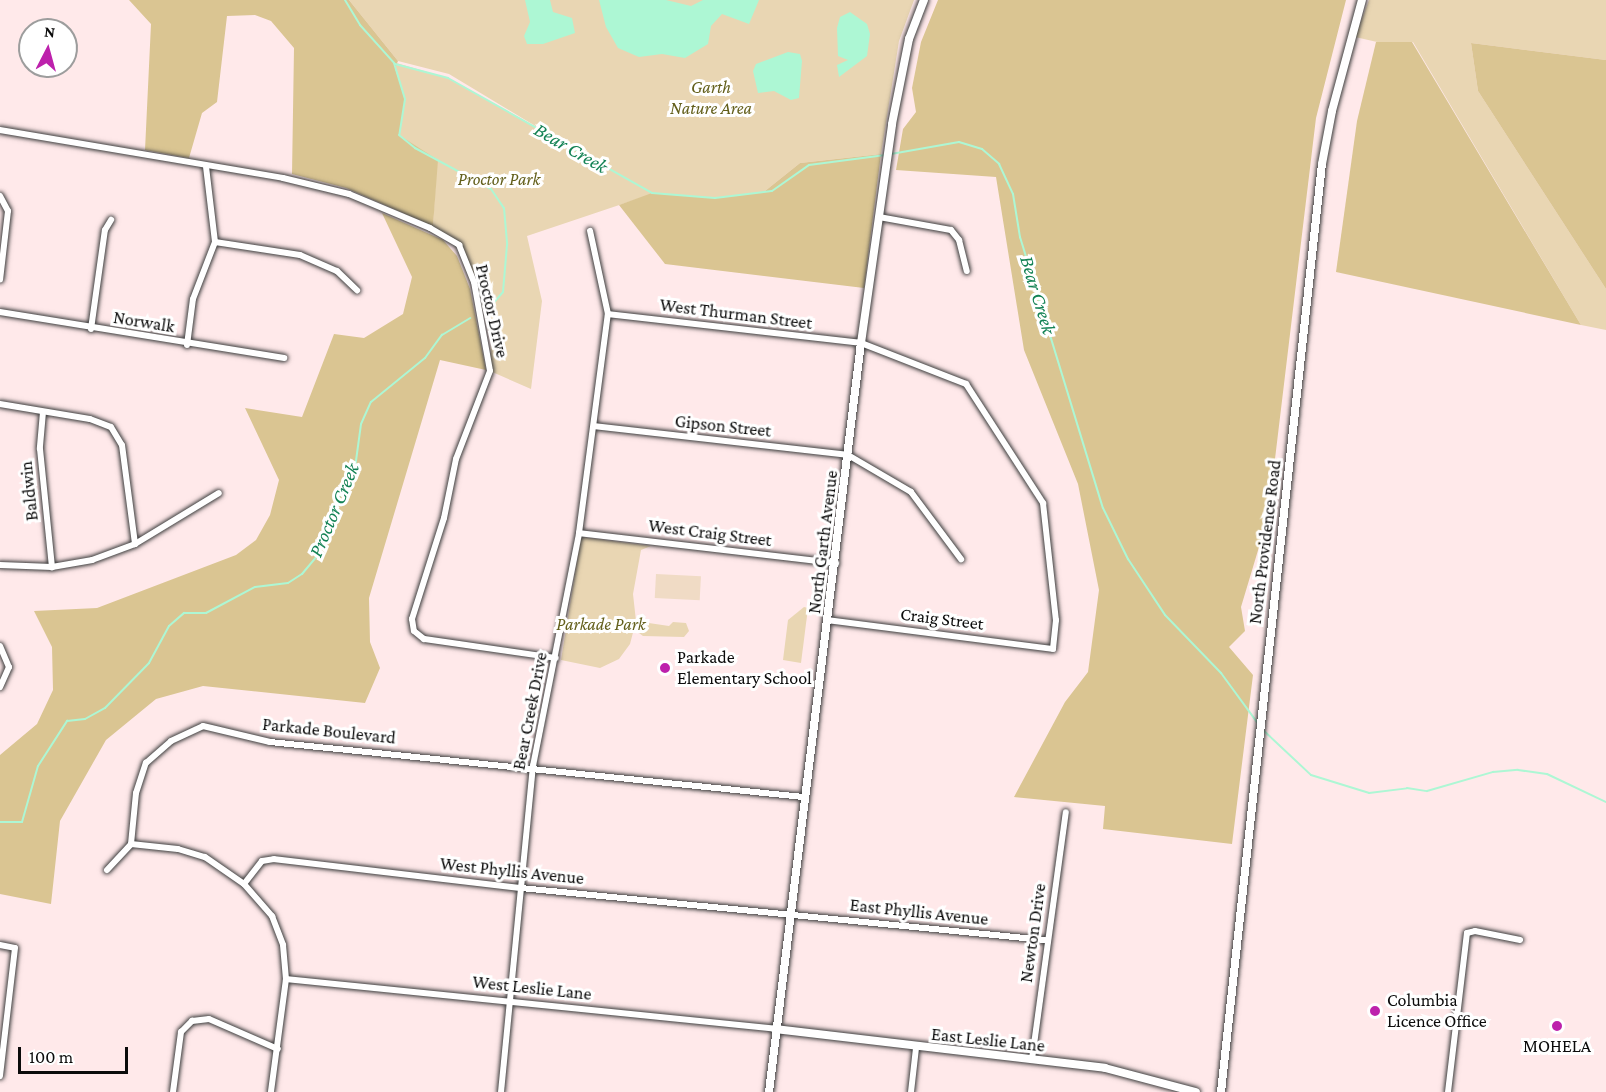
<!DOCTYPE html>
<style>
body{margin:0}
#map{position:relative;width:1606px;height:1092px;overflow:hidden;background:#ffe9ea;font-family:"Crimson Pro",serif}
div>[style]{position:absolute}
.green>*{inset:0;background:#e9d6b3}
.forest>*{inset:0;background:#dac592}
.pitch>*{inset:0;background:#f0dbc5;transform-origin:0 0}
.water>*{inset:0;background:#adf7d4}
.stream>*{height:2px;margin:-1px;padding:0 1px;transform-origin:1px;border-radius:1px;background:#adf7d4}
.roads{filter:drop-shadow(0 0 2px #3e3e3e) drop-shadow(0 0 2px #3e3e3e)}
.minor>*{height:6px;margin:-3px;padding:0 3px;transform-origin:3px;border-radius:3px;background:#fff}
.tertiary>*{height:8px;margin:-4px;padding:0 4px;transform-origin:4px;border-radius:4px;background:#fff}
.dots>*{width:16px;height:16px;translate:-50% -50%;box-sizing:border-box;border:3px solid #fff;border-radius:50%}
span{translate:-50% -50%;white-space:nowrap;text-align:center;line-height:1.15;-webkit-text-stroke:6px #fff;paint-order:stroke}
.park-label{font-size:18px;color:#635f1b;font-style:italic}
.street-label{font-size:18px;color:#0b0b0b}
.poi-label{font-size:18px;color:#0b0b0b}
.left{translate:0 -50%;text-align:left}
.water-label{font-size:20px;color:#138254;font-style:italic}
.north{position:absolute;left:18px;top:18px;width:60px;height:60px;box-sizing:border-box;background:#fff;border:2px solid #9d9d9d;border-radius:50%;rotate:6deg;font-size:16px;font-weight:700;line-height:24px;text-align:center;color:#0b0b0b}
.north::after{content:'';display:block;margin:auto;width:21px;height:27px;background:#bd21ac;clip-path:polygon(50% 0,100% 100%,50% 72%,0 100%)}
.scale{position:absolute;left:18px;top:1047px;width:110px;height:27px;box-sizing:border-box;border:3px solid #0b0b0b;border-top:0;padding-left:8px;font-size:18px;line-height:21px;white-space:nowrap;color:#0b0b0b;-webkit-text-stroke:4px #fff;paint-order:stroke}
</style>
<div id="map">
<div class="green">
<div style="clip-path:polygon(349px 0,914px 0,899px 41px,881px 154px,800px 163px,765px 191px,715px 198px,652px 194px,527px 236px,542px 301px,531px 389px,490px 371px,491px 342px,476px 279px,459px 245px,433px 226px,437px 161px,399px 135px,405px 99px,393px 62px,448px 78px,547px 133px,449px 74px,398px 61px)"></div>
<div style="clip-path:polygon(1369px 0,1606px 0,1606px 60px,1471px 43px,1478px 91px,1606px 289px,1606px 330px,1581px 325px,1413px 42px,1386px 44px,1355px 37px)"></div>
<div style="clip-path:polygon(581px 537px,651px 546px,641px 550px,633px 594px,636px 621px,630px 644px,619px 659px,600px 668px,561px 660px)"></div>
<div style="clip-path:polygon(804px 607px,808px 608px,801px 663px,783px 660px,788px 620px)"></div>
<div style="clip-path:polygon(642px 622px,669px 626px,673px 622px,686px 623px,689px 631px,684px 637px,643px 636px,639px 633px)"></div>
</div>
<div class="forest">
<div style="clip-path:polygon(129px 0,349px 0,398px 61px,395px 68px,405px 99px,399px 135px,438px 160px,433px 226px,346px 188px,292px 174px,294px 48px,271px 21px,255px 15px,227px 16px,217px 102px,202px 113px,189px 158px,145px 150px,151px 24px)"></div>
<div style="clip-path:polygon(938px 0,1346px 0,1316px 118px,1268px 517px,1241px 607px,1245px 631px,1229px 647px,1253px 675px,1232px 844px,1103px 829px,1105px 806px,1014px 797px,1065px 702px,1088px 672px,1099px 590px,1078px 484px,1024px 350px,996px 177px,896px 170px,903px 129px,916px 112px,912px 88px,921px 42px)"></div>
<div style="clip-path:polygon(1376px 42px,1412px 42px,1581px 325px,1336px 272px,1357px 121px)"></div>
<div style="clip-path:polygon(1471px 43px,1606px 60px,1606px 289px,1478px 91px)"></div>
<div style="clip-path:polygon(881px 154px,864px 288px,665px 264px,619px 205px,652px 193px,715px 198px,765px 191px,800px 163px)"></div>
<div style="clip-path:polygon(382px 213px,443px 240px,457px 256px,470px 289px,486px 370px,440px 360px,369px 598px,370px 642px,380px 668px,365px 703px,203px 686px,156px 699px,106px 740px,60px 821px,51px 904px,0 894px,0 755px,37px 724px,53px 690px,52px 647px,34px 611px,97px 608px,236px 555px,256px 540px,270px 515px,279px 480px,245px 408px,302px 417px,334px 334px,364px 338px,403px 314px,412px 277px)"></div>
</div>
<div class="pitch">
<div style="left:656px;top:574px;width:45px;height:24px;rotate:3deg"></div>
</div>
<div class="water">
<div style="clip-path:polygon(525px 0,550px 0,553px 12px,572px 18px,575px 33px,543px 44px,527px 44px,524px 36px,530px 22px)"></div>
<div style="clip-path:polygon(599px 0,666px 0,691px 6px,703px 0,759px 0,749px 24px,722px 14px,711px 26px,708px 44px,685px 58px,662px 54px,639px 57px,618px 48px,606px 27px)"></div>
<div style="clip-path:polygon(850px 12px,867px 24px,870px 34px,867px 56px,839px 77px,837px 65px,848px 60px,838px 56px,837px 28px,840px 17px)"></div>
<div style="clip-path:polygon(788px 52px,800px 54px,802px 61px,799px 98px,791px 100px,774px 91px,758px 93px,753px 71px,756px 64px)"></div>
</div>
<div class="stream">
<div style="left:345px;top:0;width:29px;rotate:59deg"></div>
<div style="left:360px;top:25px;width:52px;rotate:48.1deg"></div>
<div style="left:395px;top:64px;width:55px;rotate:14.8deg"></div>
<div style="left:448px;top:78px;width:234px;rotate:29.4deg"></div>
<div style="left:652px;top:193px;width:63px;rotate:4.5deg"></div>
<div style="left:715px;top:198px;width:57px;rotate:-7deg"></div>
<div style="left:772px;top:191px;width:45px;rotate:-35.1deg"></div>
<div style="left:809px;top:165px;width:77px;rotate:-7.5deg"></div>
<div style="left:394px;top:63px;width:38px;rotate:73deg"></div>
<div style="left:405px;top:99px;width:36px;rotate:99deg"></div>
<div style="left:399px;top:135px;width:21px;rotate:39deg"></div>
<div style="left:415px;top:148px;width:86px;rotate:28.3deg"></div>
<div style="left:491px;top:189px;width:23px;rotate:56deg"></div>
<div style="left:504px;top:208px;width:37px;rotate:85deg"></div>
<div style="left:507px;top:245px;width:47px;rotate:94.9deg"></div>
<div style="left:503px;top:292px;width:20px;rotate:131deg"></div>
<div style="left:891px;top:154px;width:69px;rotate:-10deg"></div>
<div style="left:959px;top:142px;width:24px;rotate:17deg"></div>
<div style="left:982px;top:149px;width:23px;rotate:41deg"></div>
<div style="left:999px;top:164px;width:33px;rotate:65deg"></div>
<div style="left:1013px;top:194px;width:44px;rotate:80.8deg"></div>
<div style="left:1020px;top:237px;width:283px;rotate:73deg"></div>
<div style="left:1103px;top:508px;width:57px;rotate:63.9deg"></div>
<div style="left:1128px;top:559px;width:67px;rotate:56.5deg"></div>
<div style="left:1165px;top:615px;width:81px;rotate:46deg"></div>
<div style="left:1221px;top:673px;width:64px;rotate:53.8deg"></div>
<div style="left:1262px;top:729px;width:67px;rotate:43.2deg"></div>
<div style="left:1311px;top:775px;width:61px;rotate:17.2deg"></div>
<div style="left:1369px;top:793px;width:38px;rotate:-7deg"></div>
<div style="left:1407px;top:788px;width:20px;rotate:9deg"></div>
<div style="left:1427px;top:791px;width:69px;rotate:-16.1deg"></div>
<div style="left:1493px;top:772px;width:25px;rotate:-5deg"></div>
<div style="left:1518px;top:770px;width:29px;rotate:8deg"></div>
<div style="left:1547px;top:774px;width:65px;rotate:25.4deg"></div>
<div style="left:0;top:822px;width:22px"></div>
<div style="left:22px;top:822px;width:58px;rotate:-74.1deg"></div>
<div style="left:38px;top:766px;width:54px;rotate:-57.2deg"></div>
<div style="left:67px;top:721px;width:18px;rotate:-6deg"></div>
<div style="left:85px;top:719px;width:23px;rotate:-29deg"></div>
<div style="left:105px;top:708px;width:63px;rotate:-45.6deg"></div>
<div style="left:149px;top:663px;width:42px;rotate:-61.6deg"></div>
<div style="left:169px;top:626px;width:20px;rotate:-41deg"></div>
<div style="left:184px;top:613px;width:22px"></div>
<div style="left:206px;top:613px;width:55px;rotate:-28deg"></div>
<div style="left:255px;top:587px;width:33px;rotate:-7deg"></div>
<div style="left:288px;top:583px;width:17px;rotate:-33deg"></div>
<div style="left:302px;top:574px;width:23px;rotate:-50deg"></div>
<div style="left:317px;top:556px;width:53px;rotate:-71.2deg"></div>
<div style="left:334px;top:506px;width:43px;rotate:-61.1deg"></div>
<div style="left:355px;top:468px;width:44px;rotate:-82.2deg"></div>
<div style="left:361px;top:424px;width:24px;rotate:-66deg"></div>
<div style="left:371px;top:402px;width:70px;rotate:-39.2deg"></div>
<div style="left:425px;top:358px;width:29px;rotate:-54deg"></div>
<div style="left:442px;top:335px;width:33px;rotate:-31deg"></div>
</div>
<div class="roads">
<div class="minor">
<div style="left:0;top:130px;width:287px;rotate:9.6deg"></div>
<div style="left:283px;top:178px;width:68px;rotate:13.6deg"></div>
<div style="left:349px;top:194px;width:88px;rotate:22.8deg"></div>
<div style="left:430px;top:228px;width:34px;rotate:30deg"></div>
<div style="left:459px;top:245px;width:40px;rotate:68deg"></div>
<div style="left:474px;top:282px;width:90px;rotate:79.8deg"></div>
<div style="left:490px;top:371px;width:94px;rotate:111.1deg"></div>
<div style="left:456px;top:459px;width:60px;rotate:101.5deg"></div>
<div style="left:444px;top:518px;width:106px;rotate:107.6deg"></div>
<div style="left:412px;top:619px;width:12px;rotate:81deg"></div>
<div style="left:414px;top:631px;width:13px;rotate:39deg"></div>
<div style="left:424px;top:639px;width:133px;rotate:8.2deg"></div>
<div style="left:0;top:196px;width:17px;rotate:62deg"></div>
<div style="left:8px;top:211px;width:69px;rotate:96.6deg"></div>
<div style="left:879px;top:217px;width:73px;rotate:10.2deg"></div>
<div style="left:951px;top:230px;width:13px;rotate:51deg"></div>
<div style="left:959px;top:240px;width:32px;rotate:76deg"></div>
<div style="left:215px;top:242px;width:86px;rotate:8.7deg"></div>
<div style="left:300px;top:255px;width:40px;rotate:23.4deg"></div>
<div style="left:337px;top:271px;width:28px;rotate:44deg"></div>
<div style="left:0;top:312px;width:288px;rotate:9.2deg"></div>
<div style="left:608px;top:314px;width:255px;rotate:6.5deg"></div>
<div style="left:861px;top:343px;width:113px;rotate:21.3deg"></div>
<div style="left:966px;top:384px;width:142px;rotate:57.1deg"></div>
<div style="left:1043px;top:503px;width:118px;rotate:83.7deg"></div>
<div style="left:1056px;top:620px;width:29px;rotate:96deg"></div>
<div style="left:1053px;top:649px;width:227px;rotate:-172.7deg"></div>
<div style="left:91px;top:329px;width:100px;rotate:-82deg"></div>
<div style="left:105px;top:230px;width:12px;rotate:-59deg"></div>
<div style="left:187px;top:345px;width:46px;rotate:-82.6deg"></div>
<div style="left:193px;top:299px;width:61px;rotate:-68.9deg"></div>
<div style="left:215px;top:242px;width:76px;rotate:-96.8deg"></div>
<div style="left:0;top:404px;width:91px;rotate:9.5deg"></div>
<div style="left:90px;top:419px;width:22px;rotate:21deg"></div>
<div style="left:111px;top:427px;width:21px;rotate:59deg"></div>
<div style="left:122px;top:445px;width:100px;rotate:82.5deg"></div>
<div style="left:43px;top:412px;width:37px;rotate:95deg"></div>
<div style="left:40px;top:449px;width:119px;rotate:84.2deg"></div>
<div style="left:594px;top:426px;width:256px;rotate:6.5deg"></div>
<div style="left:848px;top:455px;width:73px;rotate:30.4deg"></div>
<div style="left:911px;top:492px;width:84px;rotate:53.3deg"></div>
<div style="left:579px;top:533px;width:259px;rotate:6.7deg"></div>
<div style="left:0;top:565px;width:52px;rotate:2.2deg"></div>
<div style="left:52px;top:567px;width:41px;rotate:-9.9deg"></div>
<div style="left:92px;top:560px;width:46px;rotate:-20.4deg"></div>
<div style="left:135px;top:544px;width:98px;rotate:-31.3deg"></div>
<div style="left:0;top:646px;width:23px;rotate:67deg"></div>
<div style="left:9px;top:667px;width:22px;rotate:114deg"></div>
<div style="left:131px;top:844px;width:51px;rotate:-84.4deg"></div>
<div style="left:136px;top:793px;width:32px;rotate:-72deg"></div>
<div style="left:146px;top:763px;width:33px;rotate:-41deg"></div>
<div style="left:171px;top:741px;width:35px;rotate:-25deg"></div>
<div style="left:203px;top:726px;width:69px;rotate:13.4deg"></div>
<div style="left:270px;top:742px;width:536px;rotate:5.89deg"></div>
<div style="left:131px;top:844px;width:47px;rotate:6.1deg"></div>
<div style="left:178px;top:849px;width:28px;rotate:17deg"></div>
<div style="left:205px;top:857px;width:47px;rotate:34.7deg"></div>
<div style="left:244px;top:884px;width:43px;rotate:48.8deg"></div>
<div style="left:272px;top:916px;width:31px;rotate:69deg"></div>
<div style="left:283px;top:945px;width:34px;rotate:85deg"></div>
<div style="left:286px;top:979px;width:114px;rotate:97.6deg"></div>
<div style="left:107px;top:870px;width:35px;rotate:-47deg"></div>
<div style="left:244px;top:884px;width:29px;rotate:-52deg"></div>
<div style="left:262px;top:861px;width:12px;rotate:-9deg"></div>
<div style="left:274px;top:859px;width:249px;rotate:6.7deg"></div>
<div style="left:521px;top:888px;width:527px;rotate:5.67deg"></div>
<div style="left:0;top:945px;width:15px;rotate:11deg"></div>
<div style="left:15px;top:948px;width:129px;rotate:96.7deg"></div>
<div style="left:286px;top:979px;width:492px;rotate:5.8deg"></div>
<div style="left:1032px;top:1059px;width:249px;rotate:-82.2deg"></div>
<div style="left:173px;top:1092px;width:61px;rotate:-82.4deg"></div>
<div style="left:181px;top:1032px;width:16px;rotate:-45deg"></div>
<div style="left:192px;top:1021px;width:17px;rotate:-7deg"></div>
<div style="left:209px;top:1019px;width:75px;rotate:23.5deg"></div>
<div style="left:501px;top:1092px;width:328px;rotate:-84.4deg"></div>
<div style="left:533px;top:766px;width:237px;rotate:-78.8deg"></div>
<div style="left:579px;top:533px;width:221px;rotate:-82.5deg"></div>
<div style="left:608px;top:314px;width:85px;rotate:-102.2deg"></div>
<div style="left:911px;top:1092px;width:44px;rotate:-83.5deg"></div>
<div style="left:1448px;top:1092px;width:160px;rotate:-83.2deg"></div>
<div style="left:1467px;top:933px;width:8px;rotate:-14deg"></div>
<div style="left:1475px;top:931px;width:46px;rotate:11.3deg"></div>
</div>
<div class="tertiary">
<div style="left:775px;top:1029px;width:332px;rotate:6.7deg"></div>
<div style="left:1105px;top:1068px;width:94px;rotate:14.8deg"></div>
<div style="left:769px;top:1092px;width:755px;rotate:-83deg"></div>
<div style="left:861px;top:343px;width:221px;rotate:-81.9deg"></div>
<div style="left:892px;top:124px;width:87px;rotate:-78.7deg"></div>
<div style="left:909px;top:39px;width:42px;rotate:-69deg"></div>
<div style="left:1221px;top:1092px;width:933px;rotate:-83.79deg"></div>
<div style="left:1322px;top:164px;width:54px;rotate:-79.3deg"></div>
<div style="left:1332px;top:111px;width:115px;rotate:-74.9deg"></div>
</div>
</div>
<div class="dots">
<div style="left:665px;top:668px;background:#bd21ac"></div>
<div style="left:1375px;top:1011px;background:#bd21ac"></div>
<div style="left:1557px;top:1026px;background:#bd21ac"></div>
</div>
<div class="park-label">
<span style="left:711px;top:98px">Garth<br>Nature Area</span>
<span style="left:499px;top:179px">Proctor Park</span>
<span style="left:601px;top:624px">Parkade Park</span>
</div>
<div class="street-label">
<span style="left:492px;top:311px;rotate:77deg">Proctor Drive</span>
<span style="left:736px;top:314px;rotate:7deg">West Thurman Street</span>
<span style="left:144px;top:322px;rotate:9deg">Norwalk</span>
<span style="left:723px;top:426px;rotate:6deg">Gipson Street</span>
<span style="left:29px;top:491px;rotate:-96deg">Baldwin</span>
<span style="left:710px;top:533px;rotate:7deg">West Craig Street</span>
<span style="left:823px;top:542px;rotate:-83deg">North Garth Avenue</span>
<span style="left:1265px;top:542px;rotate:-83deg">North Providence Road</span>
<span style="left:942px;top:619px;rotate:7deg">Craig Street</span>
<span style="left:530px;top:711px;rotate:-79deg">Bear Creek Drive</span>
<span style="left:329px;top:731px;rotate:6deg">Parkade Boulevard</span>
<span style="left:512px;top:871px;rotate:6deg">West Phyllis Avenue</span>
<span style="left:919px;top:912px;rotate:6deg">East Phyllis Avenue</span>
<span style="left:1033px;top:933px;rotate:-82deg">Newton Drive</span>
<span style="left:532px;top:988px;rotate:6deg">West Leslie Lane</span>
<span style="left:988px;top:1040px;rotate:6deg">East Leslie Lane</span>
</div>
<div class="poi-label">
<span class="left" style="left:677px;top:668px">Parkade<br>Elementary School</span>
<span class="left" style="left:1387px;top:1011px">Columbia<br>Licence Office</span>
<span style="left:1557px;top:1046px">MOHELA</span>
</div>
<div class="water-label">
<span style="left:571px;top:148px;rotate:30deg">Bear Creek</span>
<span style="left:1038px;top:295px;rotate:73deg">Bear Creek</span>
<span style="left:334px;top:510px;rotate:-67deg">Proctor Creek</span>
</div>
<div class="north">N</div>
<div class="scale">100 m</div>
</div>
